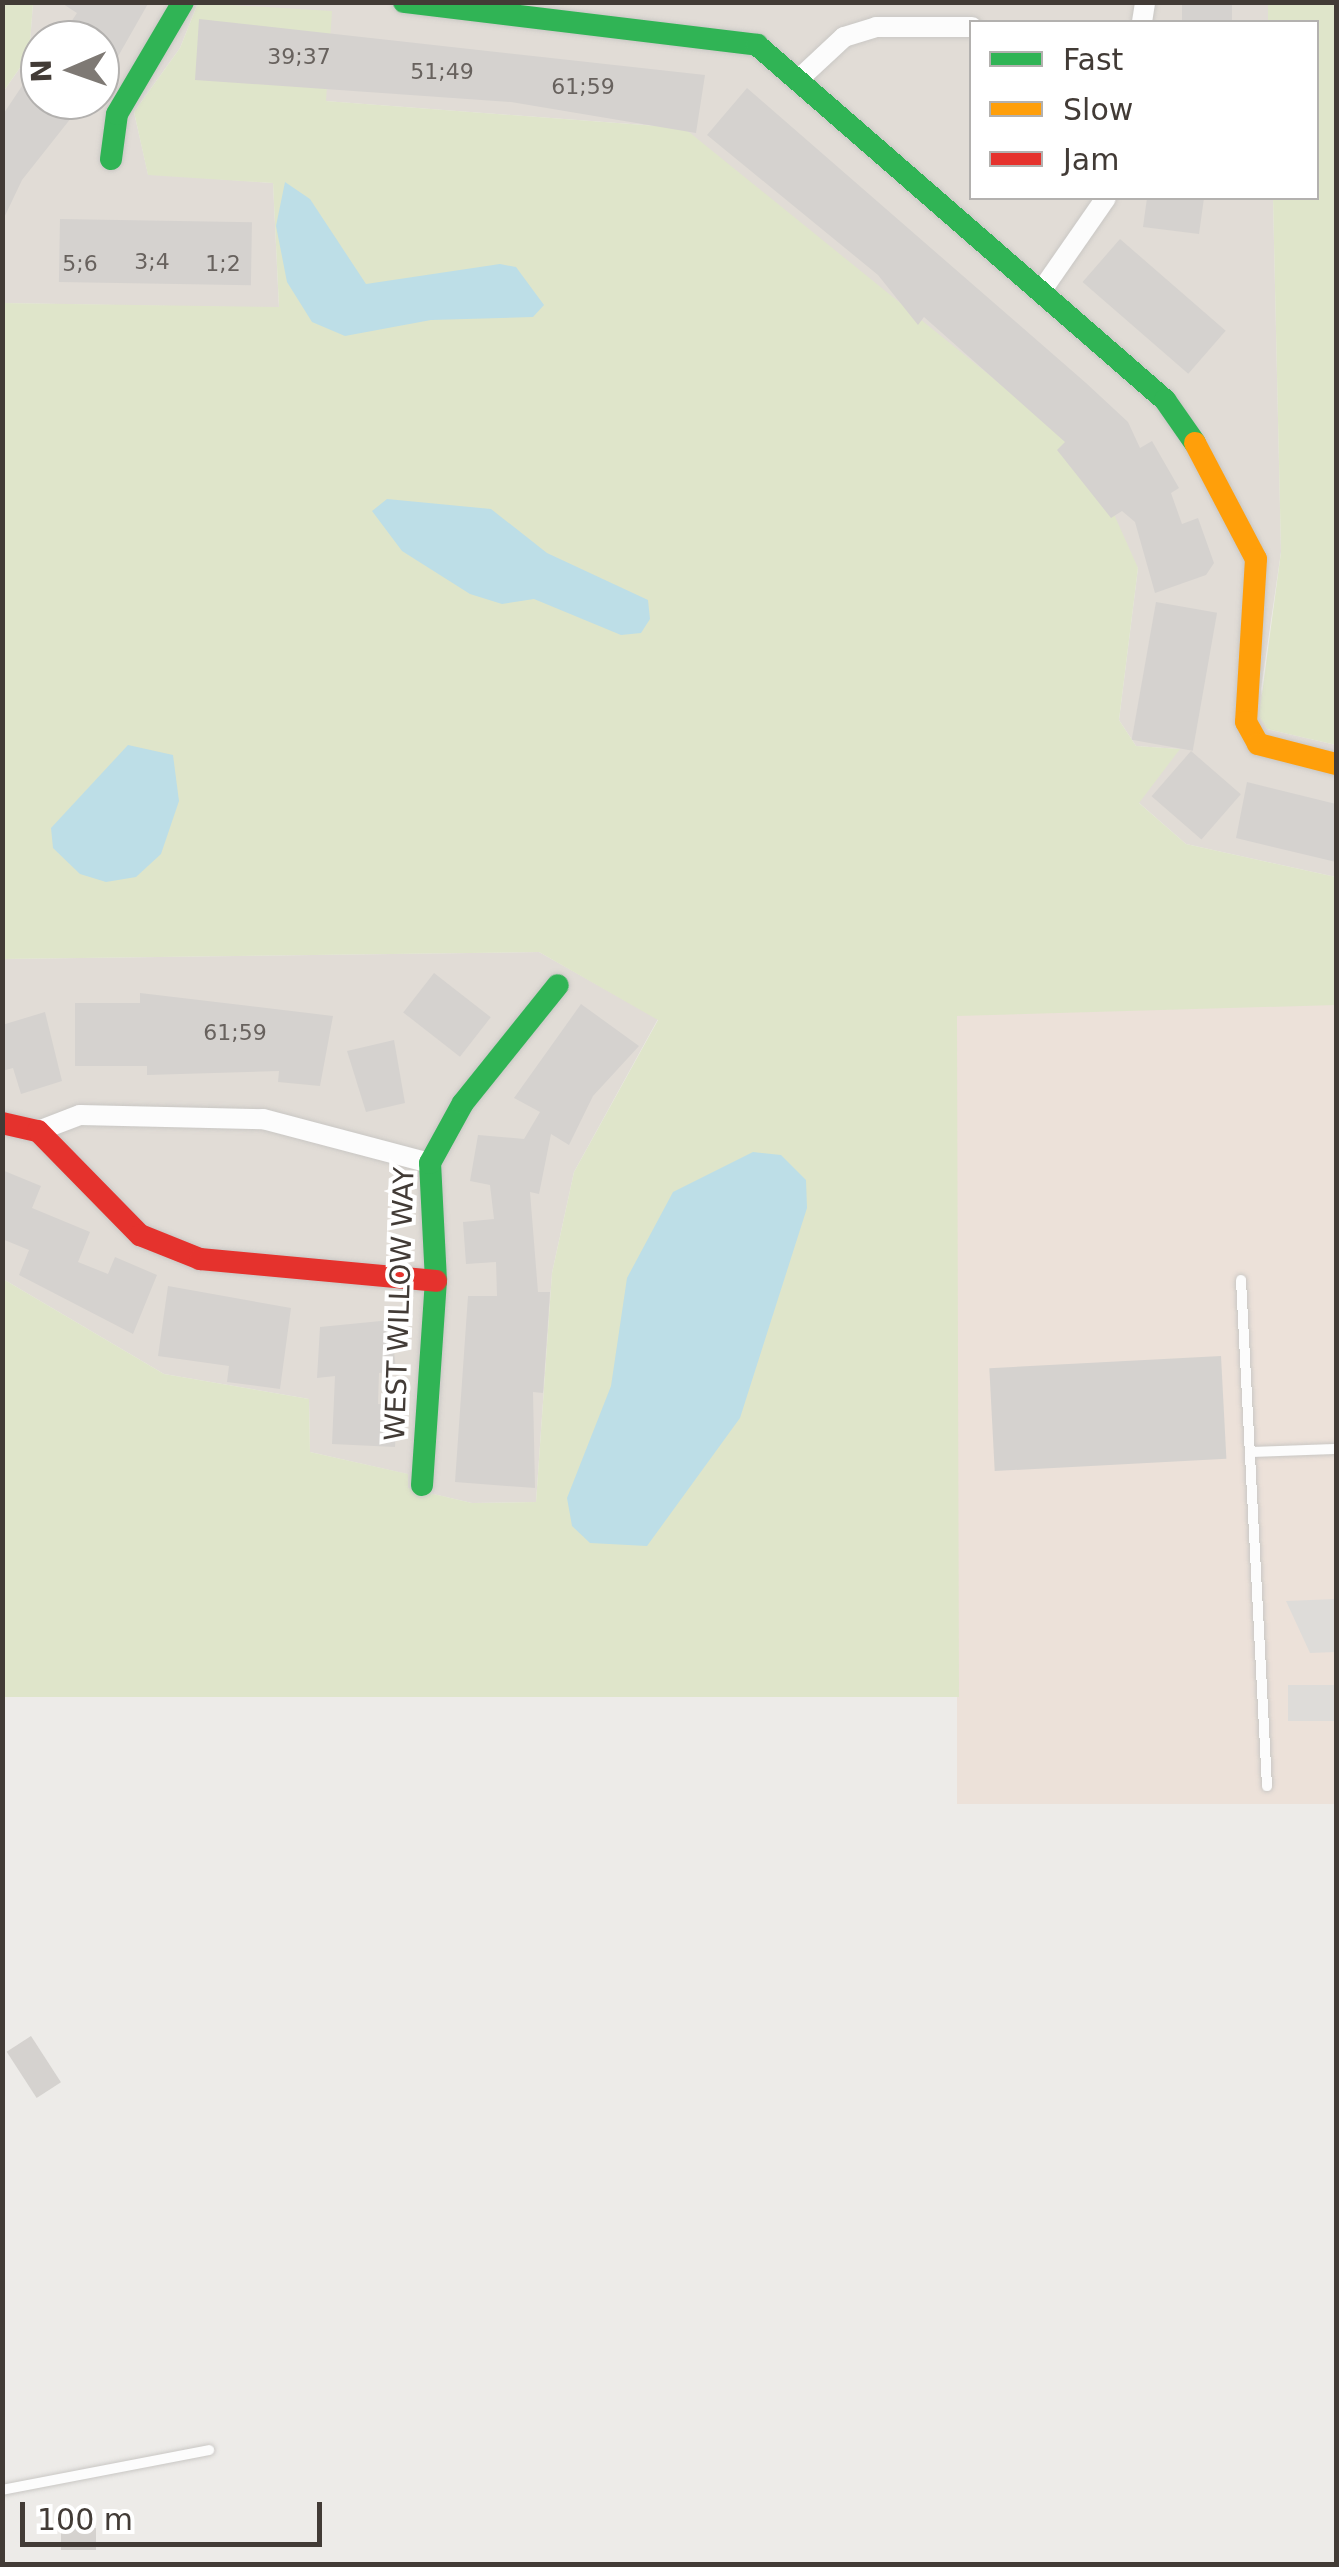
<!DOCTYPE html>
<style>
body{margin:0}
#map{position:relative;width:1339px;height:2567px;overflow:hidden;background:#edebe8;font-family:"DejaVu Sans",sans-serif}
div>[style]{position:absolute}
.residential>*{inset:0;background:#e1dcd6}
.commercial>*{inset:0;background:#ece1d9;transform-origin:0 0}
.green>*{inset:0;background:#dfe5ca}
.parking>*{inset:0;background:#dedcd9;transform-origin:0 0}
.water>*{inset:0;background:#bddee7}
.building>*{inset:0;background:#d5d2cf;transform-origin:0 0}
.roads{filter:drop-shadow(0 0 2px #c9c7c4) drop-shadow(0 0 2px #c9c7c4)}
.lane>*{height:10px;margin:-5px;padding:0 5px;transform-origin:5px;border-radius:5px;background:#fcfcfc}
.street>*{height:20px;margin:-10px;padding:0 10px;transform-origin:10px;border-radius:10px;background:#fcfcfc}
.fast>*{height:22px;margin:-11px;padding:0 11px;transform-origin:11px;border-radius:11px;background:#30b455}
.slow>*{height:22px;margin:-11px;padding:0 11px;transform-origin:11px;border-radius:11px;background:#ff9f0a}
.jam>*{height:22px;margin:-11px;padding:0 11px;transform-origin:11px;border-radius:11px;background:#e5322d}
span{translate:-50% -50%;white-space:nowrap;text-align:center;line-height:1.15;-webkit-text-stroke:8px #fff;paint-order:stroke}
.number-label{font-size:22px;color:#68625e}
.number-label span{-webkit-text-stroke-width:0}
.street-label{font-size:28px;color:#423b36}
.frame{position:absolute;inset:0;border:5px solid #423b36;pointer-events:none}
.legend{position:absolute;left:969px;top:20px;width:350px;height:180px;box-sizing:border-box;background:#fff;border:2px solid #b3b1af;margin:0;padding:12px 18px;list-style:none;font-size:30px;color:#423b36}
.legend li{display:flex;align-items:center;gap:20px;height:50px}
.legend b{width:50px;border:2px solid #b3b1af}
.north{position:absolute;left:20px;top:20px;width:100px;height:100px;box-sizing:border-box;background:#fff;border:2px solid #b3b1af;border-radius:50%;rotate:268deg;font-size:28px;font-weight:700;line-height:40px;text-align:center;color:#423b36}
.north::after{content:'';display:block;margin:auto;width:35px;height:45px;background:#7e7974;clip-path:polygon(50% 0,100% 100%,50% 72%,0 100%)}
.scale{position:absolute;left:20px;top:2502px;width:302px;height:45px;box-sizing:border-box;border:5px solid #423b36;border-top:0;padding-left:12px;font-size:30px;line-height:35px;white-space:nowrap;color:#423b36;-webkit-text-stroke:8px #fff;paint-order:stroke}
</style>
<div id="map">
<div class="residential">
<div style="clip-path:polygon(evenodd,33px 3px,198px 3px,180px 48px,134px 112px,148px 174px,273px 183px,279px 308px,3px 303px,3px 92px,29px 55px,33px 3px,40px 40px,100px 40px,100px 100px,40px 100px,40px 40px)"></div>
<div style="clip-path:polygon(209px 3px,1268px 3px,1268px 22px,972px 22px,972px 198px,1273px 198px,1281px 552px,1261px 689px,1267px 729px,1336px 745px,1336px 877px,1186px 844px,1138px 802px,1179px 749px,1136px 746px,1119px 720px,1138px 568px,684px 128px,325px 101px)"></div>
<div style="clip-path:polygon(539px 952px,658px 1019px,574px 1172px,552px 1273px,536px 1502px,472px 1503px,407px 1488px,407px 1474px,310px 1452px,309px 1399px,164px 1374px,3px 1279px,3px 959px)"></div>
</div>
<div class="commercial">
<div style="left:1336px;top:1005px;width:799px;height:379px;rotate:90deg"></div>
</div>
<div class="green">
<div style="clip-path:polygon(3px 2px,33px 3px,29px 55px,3px 92px)"></div>
<div style="clip-path:polygon(198px 3px,332px 11px,326px 101px,684px 128px,1087px 454px,1138px 568px,1119px 720px,1136px 746px,1180px 749px,1139px 803px,1186px 844px,1336px 877px,1336px 1005px,957px 1016px,959px 1697px,3px 1697px,3px 1279px,164px 1374px,309px 1399px,310px 1452px,408px 1474px,408px 1488px,472px 1503px,536px 1502px,552px 1273px,574px 1172px,658px 1020px,539px 952px,3px 959px,3px 303px,279px 307px,273px 183px,148px 175px,134px 112px,180px 48px)"></div>
<div style="clip-path:polygon(1268px 3px,1336px 3px,1336px 745px,1267px 729px,1259px 716px,1281px 552px,1273px 198px,1316px 198px,1316px 22px,1268px 22px)"></div>
</div>
<div class="parking">
<div style="clip-path:polygon(1336px 1599px,1336px 1652px,1310px 1653px,1286px 1601px)"></div>
<div style="left:1336px;top:1685px;width:36px;height:48px;rotate:90deg"></div>
</div>
<div class="water">
<div style="clip-path:polygon(285px 182px,310px 199px,366px 284px,500px 264px,516px 267px,544px 305px,533px 317px,431px 320px,345px 336px,312px 322px,287px 282px,276px 226px)"></div>
<div style="clip-path:polygon(387px 499px,491px 509px,547px 553px,648px 600px,650px 619px,641px 633px,621px 635px,534px 599px,502px 604px,470px 594px,402px 551px,372px 511px)"></div>
<div style="clip-path:polygon(128px 745px,173px 755px,179px 801px,161px 854px,136px 877px,106px 882px,80px 874px,53px 848px,51px 828px)"></div>
<div style="clip-path:polygon(753px 1152px,781px 1155px,806px 1180px,807px 1208px,740px 1418px,647px 1546px,590px 1543px,572px 1526px,567px 1498px,611px 1386px,627px 1278px,673px 1192px)"></div>
</div>
<div class="building">
<div style="clip-path:polygon(60px 2px,149px 2px,100px 88px,100px 40px,59px 40px,77px 13px)"></div>
<div style="left:1182px;top:2px;width:50px;height:20px"></div>
<div style="clip-path:polygon(199px 19px,705px 75px,696px 133px,511px 102px,195px 80px)"></div>
<div style="clip-path:polygon(26px 80px,40px 100px,75px 113px,22px 180px,2px 222px,2px 116px)"></div>
<div style="clip-path:polygon(747px 88px,1086px 383px,1128px 422px,1140px 448px,1152px 441px,1179px 488px,1171px 493px,1182px 524px,1198px 518px,1214px 563px,1206px 575px,1155px 593px,1135px 522px,1122px 511px,1111px 518px,1057px 450px,1065px 442px,924px 317px,918px 325px,878px 275px,707px 135px)"></div>
<div style="clip-path:polygon(1147px 198px,1204px 198px,1199px 234px,1143px 227px)"></div>
<div style="left:60px;top:219px;width:192px;height:63px;rotate:1deg"></div>
<div style="left:1120px;top:239px;width:140px;height:57px;rotate:41deg"></div>
<div style="left:1156px;top:602px;width:62px;height:140px;rotate:10deg"></div>
<div style="left:1191px;top:751px;width:66px;height:60px;rotate:41deg"></div>
<div style="clip-path:polygon(1247px 782px,1336px 804px,1336px 862px,1236px 838px)"></div>
<div style="left:434px;top:973px;width:72px;height:50px;rotate:38deg"></div>
<div style="clip-path:polygon(140px 993px,333px 1016px,320px 1086px,278px 1082px,279px 1071px,147px 1075px,147px 1066px,75px 1066px,75px 1003px,140px 1003px)"></div>
<div style="clip-path:polygon(581px 1004px,639px 1046px,593px 1096px,569px 1145px,551px 1134px,539px 1194px,530px 1192px,538px 1292px,550px 1292px,543px 1393px,533px 1392px,535px 1488px,455px 1482px,468px 1296px,497px 1296px,496px 1262px,466px 1264px,463px 1222px,494px 1219px,490px 1185px,470px 1181px,478px 1135px,524px 1139px,540px 1112px,514px 1098px)"></div>
<div style="clip-path:polygon(45px 1012px,62px 1081px,21px 1094px,13px 1068px,2px 1071px,2px 1025px)"></div>
<div style="clip-path:polygon(394px 1040px,405px 1103px,366px 1112px,347px 1051px)"></div>
<div style="clip-path:polygon(2px 1170px,41px 1186px,32px 1208px,90px 1232px,78px 1262px,108px 1274px,115px 1257px,157px 1275px,133px 1334px,19px 1275px,29px 1250px,2px 1239px)"></div>
<div style="clip-path:polygon(168px 1286px,291px 1308px,280px 1389px,227px 1382px,229px 1366px,158px 1356px)"></div>
<div style="clip-path:polygon(391px 1320px,396px 1371px,379px 1373px,378px 1404px,397px 1405px,395px 1447px,332px 1444px,335px 1376px,317px 1378px,320px 1327px)"></div>
<div style="left:1221px;top:1356px;width:103px;height:232px;rotate:87deg"></div>
<div style="left:31px;top:2036px;width:55px;height:29px;rotate:57deg"></div>
<div style="left:61px;top:2528px;width:35px;height:22px"></div>
</div>
<div class="roads">
<div class="lane">
<div style="left:1241px;top:1280px;width:507px;rotate:87.06deg"></div>
<div style="left:1250px;top:1452px;width:86px;rotate:-2deg"></div>
<div style="left:2px;top:2490px;width:211px;rotate:-10.9deg"></div>
</div>
<div class="street">
<div style="left:1142px;top:22px;width:20px;rotate:-81deg"></div>
<div style="left:800px;top:78px;width:60px;rotate:-43deg"></div>
<div style="left:844px;top:37px;width:34px;rotate:-17deg"></div>
<div style="left:876px;top:27px;width:96px"></div>
<div style="left:1042px;top:290px;width:112px;rotate:-55.2deg"></div>
<div style="left:38px;top:1131px;width:45px;rotate:-20.9deg"></div>
<div style="left:80px;top:1115px;width:183px;rotate:1.3deg"></div>
<div style="left:263px;top:1119px;width:173px;rotate:14.8deg"></div>
</div>
<div class="fast">
<div style="left:404px;top:2px;width:356px;rotate:6.9deg"></div>
<div style="left:757px;top:45px;width:541px;rotate:41.03deg"></div>
<div style="left:1165px;top:400px;width:52px;rotate:55.1deg"></div>
<div style="left:111px;top:159px;width:45px;rotate:-82.4deg"></div>
<div style="left:117px;top:114px;width:130px;rotate:-59.5deg"></div>
<div style="left:422px;top:1485px;width:204px;rotate:-86.1deg"></div>
<div style="left:436px;top:1281px;width:118px;rotate:-92.9deg"></div>
<div style="left:430px;top:1163px;width:68px;rotate:-61.2deg"></div>
<div style="left:463px;top:1103px;width:151px;rotate:-51.2deg"></div>
</div>
<div class="slow">
<div style="left:1195px;top:443px;width:131px;rotate:62.3deg"></div>
<div style="left:1256px;top:559px;width:163px;rotate:93.5deg"></div>
<div style="left:1246px;top:722px;width:25px;rotate:61deg"></div>
<div style="left:1258px;top:744px;width:81px;rotate:14.4deg"></div>
</div>
<div class="jam">
<div style="left:2px;top:1123px;width:37px;rotate:13deg"></div>
<div style="left:38px;top:1131px;width:146px;rotate:45.6deg"></div>
<div style="left:140px;top:1235px;width:65px;rotate:21.8deg"></div>
<div style="left:200px;top:1259px;width:237px;rotate:5.3deg"></div>
</div>
</div>
<div class="number-label">
<span style="left:299px;top:57px">39;37</span>
<span style="left:442px;top:72px">51;49</span>
<span style="left:583px;top:87px">61;59</span>
<span style="left:152px;top:262px">3;4</span>
<span style="left:80px;top:264px">5;6</span>
<span style="left:223px;top:264px">1;2</span>
<span style="left:235px;top:1033px">61;59</span>
</div>
<div class="street-label">
<span style="left:400px;top:1304px;rotate:-88deg">WEST WILLOW WAY</span>
</div>
<div class="frame"></div>
<ul class="legend">
<li><b style="height:12px;background:#30b455"></b>Fast</li>
<li><b style="height:12px;background:#ff9f0a"></b>Slow</li>
<li><b style="height:12px;background:#e5322d"></b>Jam</li>
</ul>
<div class="north">N</div>
<div class="scale">100 m</div>
</div>
